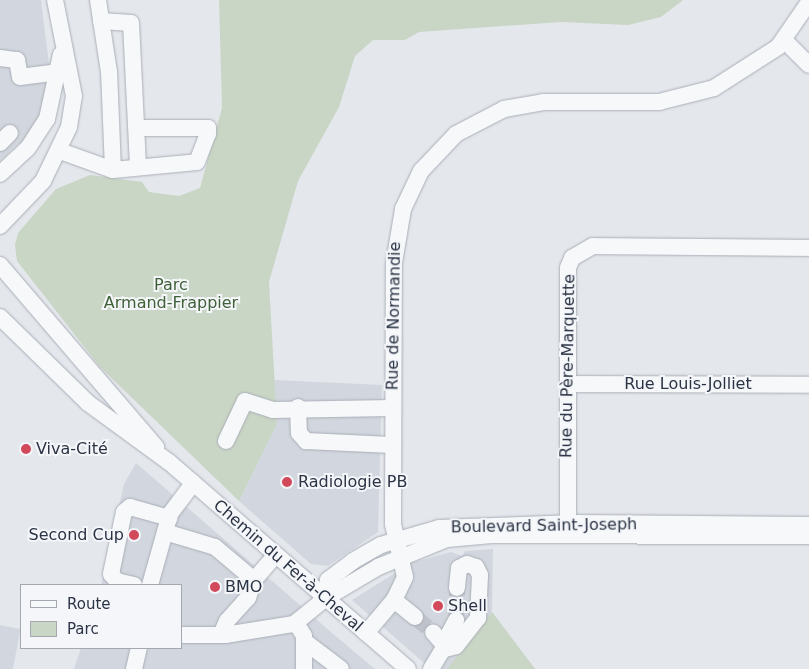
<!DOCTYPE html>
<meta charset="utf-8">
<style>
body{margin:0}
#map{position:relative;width:809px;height:669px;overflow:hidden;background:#e4e7ec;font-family:"DejaVu Sans",sans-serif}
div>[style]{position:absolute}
.built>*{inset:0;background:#d2d6de;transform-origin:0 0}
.green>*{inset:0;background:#c9d6c5}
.minor-tunnel>*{height:16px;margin-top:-8px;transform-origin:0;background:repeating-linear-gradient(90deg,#bfc3cb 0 16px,transparent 0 24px)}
.roads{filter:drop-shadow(0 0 1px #a9aeb7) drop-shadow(0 0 1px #a9aeb7)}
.minor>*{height:16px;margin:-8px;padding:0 8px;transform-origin:8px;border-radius:8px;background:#f7f8fa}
.dots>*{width:14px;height:14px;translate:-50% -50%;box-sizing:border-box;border:2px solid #f4f6f9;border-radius:50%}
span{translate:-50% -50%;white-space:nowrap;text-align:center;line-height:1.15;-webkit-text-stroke:4px #f4f6f9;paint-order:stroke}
.park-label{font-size:16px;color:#3f6138}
.street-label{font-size:16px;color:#2b3445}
.poi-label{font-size:16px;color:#2b3445}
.left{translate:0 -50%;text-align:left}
.right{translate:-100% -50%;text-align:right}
.legend{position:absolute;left:20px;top:584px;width:162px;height:65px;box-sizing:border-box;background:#f4f6f9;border:1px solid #a4a8b1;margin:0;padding:6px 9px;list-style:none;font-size:15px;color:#2b3445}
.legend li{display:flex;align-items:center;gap:10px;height:25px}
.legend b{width:25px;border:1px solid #a4a8b1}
</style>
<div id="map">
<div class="built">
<div style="clip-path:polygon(0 0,41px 0,51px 80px,41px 116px,19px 147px,19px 143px,0 161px)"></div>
<div style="clip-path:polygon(274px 380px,382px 385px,378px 532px,328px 566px,311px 564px,239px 501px,277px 424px)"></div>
<div style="clip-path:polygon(136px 463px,332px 633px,375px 669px,74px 669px,81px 648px,181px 648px,181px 585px,101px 585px,124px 484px)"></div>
<div style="clip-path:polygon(493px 549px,492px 612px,535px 669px,431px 669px,352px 600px,411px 563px,451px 552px,462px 556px,465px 551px)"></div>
<div style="left:0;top:625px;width:21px;height:44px;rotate:11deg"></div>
</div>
<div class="green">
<div style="clip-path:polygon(219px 0,683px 0,661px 17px,628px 25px,561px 22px,419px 32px,405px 40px,373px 40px,355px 56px,339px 107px,298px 181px,269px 282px,277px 424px,239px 501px,100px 367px,17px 261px,15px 245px,18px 233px,56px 189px,90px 175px,142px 182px,149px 192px,179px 196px,200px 188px,222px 108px)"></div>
<div style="clip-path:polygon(492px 612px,535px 669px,447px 669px)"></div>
</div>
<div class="minor-tunnel">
<div style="left:415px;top:617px;width:23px;rotate:40deg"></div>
<div style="left:456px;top:620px;width:32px;rotate:-88deg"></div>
</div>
<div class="roads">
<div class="minor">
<div style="left:101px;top:21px;width:30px;rotate:4deg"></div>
<div style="left:131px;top:23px;width:142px;rotate:87.2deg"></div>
<div style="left:784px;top:40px;width:35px;rotate:45deg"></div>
<div style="left:0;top:58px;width:17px;rotate:7deg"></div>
<div style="left:17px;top:60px;width:17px;rotate:80deg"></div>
<div style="left:20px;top:77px;width:47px;rotate:-7.3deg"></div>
<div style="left:0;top:143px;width:14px;rotate:-45deg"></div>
<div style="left:60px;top:151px;width:56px;rotate:19.7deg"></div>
<div style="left:113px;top:170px;width:98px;rotate:-92.3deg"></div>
<div style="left:109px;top:72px;width:73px;rotate:-98.7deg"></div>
<div style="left:113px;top:170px;width:84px;rotate:-5.4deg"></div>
<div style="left:197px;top:162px;width:30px;rotate:-69deg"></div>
<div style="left:208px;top:134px;width:6px;rotate:-90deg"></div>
<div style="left:208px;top:128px;width:70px;rotate:180deg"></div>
<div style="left:0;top:174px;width:38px;rotate:-43deg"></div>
<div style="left:28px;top:148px;width:35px;rotate:-57deg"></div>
<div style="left:47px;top:119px;width:66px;rotate:-77.8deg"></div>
<div style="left:0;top:226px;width:62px;rotate:-46.3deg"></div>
<div style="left:43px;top:181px;width:60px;rotate:-64.3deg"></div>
<div style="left:69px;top:127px;width:31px;rotate:-81deg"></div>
<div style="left:74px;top:96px;width:98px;rotate:-101.2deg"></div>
<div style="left:0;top:265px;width:240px;rotate:49.4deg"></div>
<div style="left:0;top:317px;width:123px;rotate:44.3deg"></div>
<div style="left:88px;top:403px;width:100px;rotate:36.1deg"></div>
<div style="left:169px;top:462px;width:316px;rotate:40.9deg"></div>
<div style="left:568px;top:384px;width:241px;rotate:0.2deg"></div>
<div style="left:298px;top:407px;width:26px;rotate:88deg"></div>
<div style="left:299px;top:433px;width:11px;rotate:49deg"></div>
<div style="left:306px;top:441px;width:86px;rotate:2.7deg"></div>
<div style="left:226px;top:441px;width:44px;rotate:-64.6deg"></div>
<div style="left:245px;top:401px;width:29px;rotate:18deg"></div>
<div style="left:273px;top:410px;width:119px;rotate:-1deg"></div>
<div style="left:165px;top:532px;width:52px;rotate:16.7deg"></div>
<div style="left:215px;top:547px;width:51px;rotate:40.2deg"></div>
<div style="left:254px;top:580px;width:33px;rotate:-49deg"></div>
<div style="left:568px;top:535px;width:267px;rotate:-90deg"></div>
<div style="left:568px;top:268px;width:11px;rotate:-68deg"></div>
<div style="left:572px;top:258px;width:24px;rotate:-30deg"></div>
<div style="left:593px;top:246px;width:216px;rotate:0.5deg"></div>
<div style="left:134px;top:585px;width:17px;rotate:-167deg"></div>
<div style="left:117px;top:581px;width:9px;rotate:-131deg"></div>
<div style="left:111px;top:574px;width:63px;rotate:-78.2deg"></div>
<div style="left:124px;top:512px;width:8px;rotate:-40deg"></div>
<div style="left:130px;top:507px;width:41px;rotate:15.8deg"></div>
<div style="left:150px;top:585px;width:74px;rotate:-74.3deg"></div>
<div style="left:170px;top:514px;width:39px;rotate:-53deg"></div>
<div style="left:326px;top:598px;width:18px;rotate:-84deg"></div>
<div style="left:328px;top:580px;width:31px;rotate:-37deg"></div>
<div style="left:353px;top:561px;width:32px;rotate:-30deg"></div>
<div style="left:381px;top:545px;width:60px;rotate:-16.3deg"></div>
<div style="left:439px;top:528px;width:138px;rotate:-2.1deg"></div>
<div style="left:577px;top:523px;width:232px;rotate:0.5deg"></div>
<div style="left:394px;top:600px;width:27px;rotate:39deg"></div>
<div style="left:296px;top:623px;width:15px;rotate:58deg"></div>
<div style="left:304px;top:636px;width:33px;rotate:90deg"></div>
<div style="left:366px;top:633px;width:43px;rotate:-49.7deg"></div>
<div style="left:394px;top:600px;width:25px;rotate:-64deg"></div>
<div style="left:405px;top:577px;width:54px;rotate:-102.8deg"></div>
<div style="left:393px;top:524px;width:261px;rotate:-89.8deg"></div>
<div style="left:394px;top:263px;width:55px;rotate:-80.5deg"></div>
<div style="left:403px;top:209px;width:42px;rotate:-64.7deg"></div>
<div style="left:421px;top:171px;width:51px;rotate:-46.6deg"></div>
<div style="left:456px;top:134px;width:54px;rotate:-27.5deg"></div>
<div style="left:504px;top:109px;width:40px;rotate:-10deg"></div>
<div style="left:543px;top:102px;width:116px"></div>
<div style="left:659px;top:102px;width:57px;rotate:-14.3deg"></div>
<div style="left:714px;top:88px;width:76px;rotate:-32.6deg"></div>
<div style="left:778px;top:47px;width:55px;rotate:-55.4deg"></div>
<div style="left:181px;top:635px;width:44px"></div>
<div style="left:225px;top:635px;width:70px;rotate:-9.1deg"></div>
<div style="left:294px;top:624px;width:41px;rotate:-39.1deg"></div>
<div style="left:326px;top:598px;width:61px;rotate:-30.8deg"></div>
<div style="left:378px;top:567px;width:74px;rotate:-22.1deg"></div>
<div style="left:447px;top:539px;width:45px;rotate:-5.1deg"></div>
<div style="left:492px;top:535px;width:317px;rotate:0.2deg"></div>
<div style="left:221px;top:635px;width:15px;rotate:-67deg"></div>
<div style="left:227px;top:621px;width:31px;rotate:-48deg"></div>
<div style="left:248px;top:598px;width:19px;rotate:-72deg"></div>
<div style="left:304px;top:641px;width:46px;rotate:37.1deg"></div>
<div style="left:444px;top:643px;width:26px;rotate:-62deg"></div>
<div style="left:445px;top:649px;width:11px;rotate:-15deg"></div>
<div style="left:456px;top:646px;width:36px;rotate:-52deg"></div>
<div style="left:478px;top:618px;width:43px;rotate:-87.3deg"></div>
<div style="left:480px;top:575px;width:9px;rotate:-117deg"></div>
<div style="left:476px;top:567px;width:9px;rotate:-162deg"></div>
<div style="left:467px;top:564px;width:9px;rotate:153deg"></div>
<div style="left:459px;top:568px;width:20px;rotate:96deg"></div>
<div style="left:134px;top:669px;width:22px;rotate:-77deg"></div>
<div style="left:431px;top:669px;width:27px;rotate:-59deg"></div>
<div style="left:445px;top:646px;width:18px;rotate:-131deg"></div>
</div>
</div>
<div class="dots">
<div style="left:26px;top:449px;background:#d1495b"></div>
<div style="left:287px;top:482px;background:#d1495b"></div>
<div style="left:134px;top:535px;background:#d1495b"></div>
<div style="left:215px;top:587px;background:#d1495b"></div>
<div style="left:438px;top:606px;background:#d1495b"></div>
</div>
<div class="park-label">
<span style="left:171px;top:294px">Parc<br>Armand-Frappier</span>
</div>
<div class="street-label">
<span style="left:394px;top:316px;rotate:-89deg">Rue de Normandie</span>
<span style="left:568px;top:366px;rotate:-89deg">Rue du Père-Marquette</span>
<span style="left:688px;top:384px">Rue Louis-Jolliet</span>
<span style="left:544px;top:526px;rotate:-1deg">Boulevard Saint-Joseph</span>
<span style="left:288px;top:566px;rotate:41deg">Chemin du Fer-à-Cheval</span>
</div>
<div class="poi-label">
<span class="left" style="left:36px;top:449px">Viva-Cité</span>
<span class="left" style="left:298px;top:482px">Radiologie PB</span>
<span class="right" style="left:124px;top:535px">Second Cup</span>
<span class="left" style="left:225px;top:587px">BMO</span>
<span class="left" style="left:448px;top:606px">Shell</span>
</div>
<ul class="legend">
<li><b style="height:6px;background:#f7f8fa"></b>Route</li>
<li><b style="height:14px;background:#c9d6c5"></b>Parc</li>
</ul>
</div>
